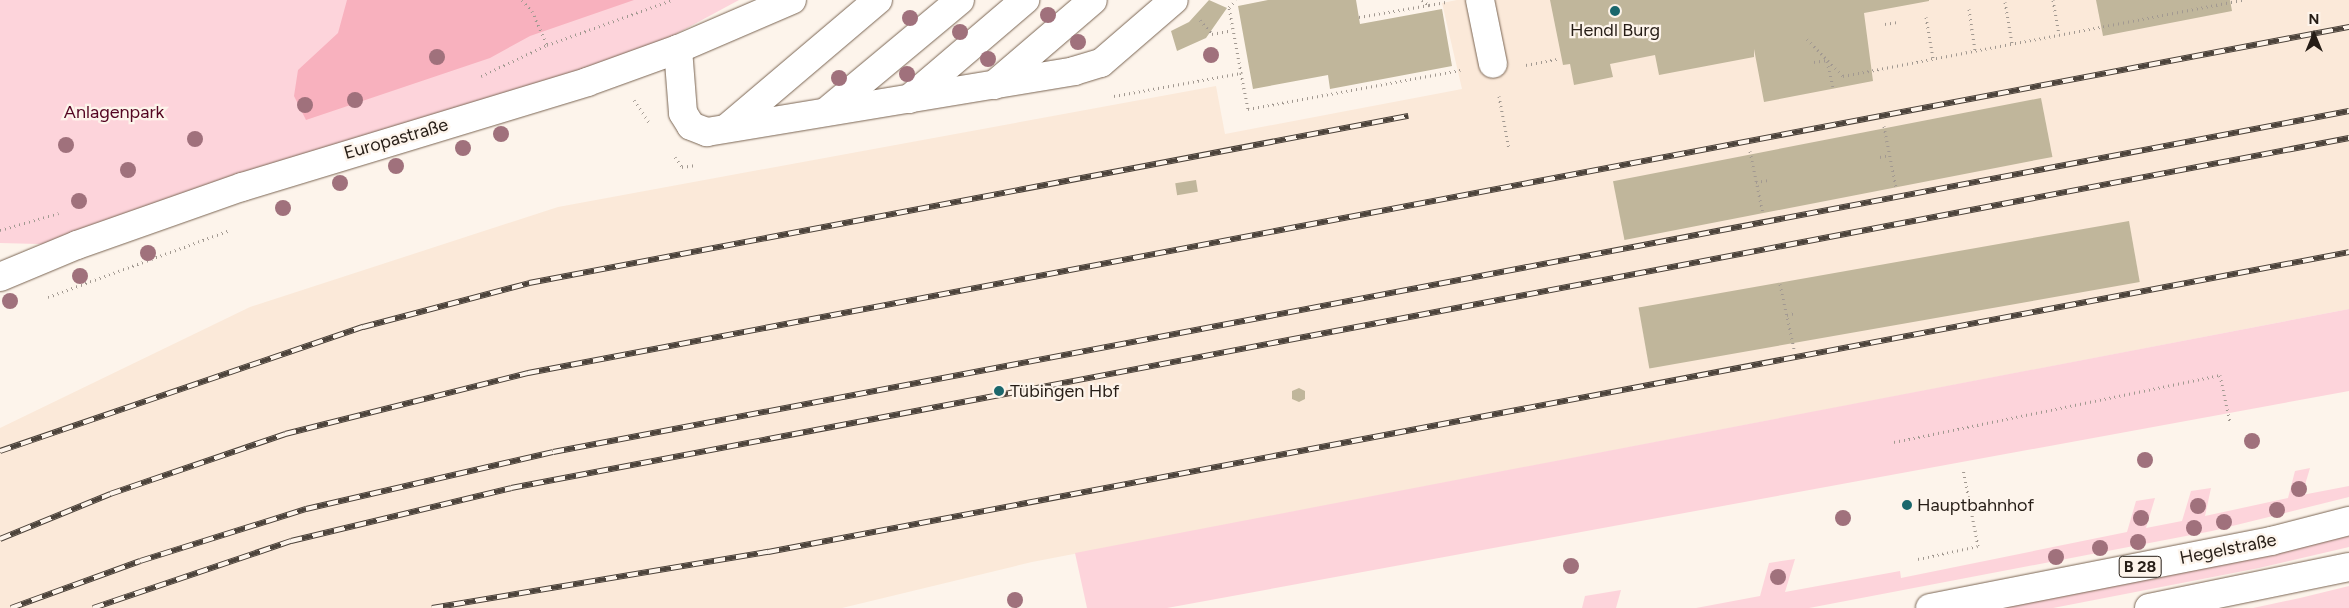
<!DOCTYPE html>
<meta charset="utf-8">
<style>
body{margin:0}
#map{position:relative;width:2349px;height:608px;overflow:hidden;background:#fdf4eb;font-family:Figtree,sans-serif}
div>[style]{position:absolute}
.built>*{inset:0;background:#fbe9d9}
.green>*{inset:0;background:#fdd4db}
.forest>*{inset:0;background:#f8b1be}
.building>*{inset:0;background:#c0b69b;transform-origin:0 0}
.path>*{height:3px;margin-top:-1.5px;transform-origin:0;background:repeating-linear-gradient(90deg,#a29991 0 1px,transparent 0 5px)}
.roads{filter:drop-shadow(0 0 1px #7a6553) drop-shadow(0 0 1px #7a6553)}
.minor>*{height:28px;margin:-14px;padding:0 14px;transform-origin:14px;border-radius:14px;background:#fff}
.major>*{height:28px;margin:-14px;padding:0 14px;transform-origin:14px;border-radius:14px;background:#fff}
.rail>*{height:5.5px;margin-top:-2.75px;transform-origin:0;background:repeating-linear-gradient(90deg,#fdf4eb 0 11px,#4c433b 0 22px);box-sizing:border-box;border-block:1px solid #4c433b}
.trees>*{width:16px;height:16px;margin:-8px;border-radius:50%;background:#a0717c}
.dots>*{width:14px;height:14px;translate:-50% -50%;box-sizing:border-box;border:2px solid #fdf4eb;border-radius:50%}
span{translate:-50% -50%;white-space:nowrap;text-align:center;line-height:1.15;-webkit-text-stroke:4.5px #fdf4eb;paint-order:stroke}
.shield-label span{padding:1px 4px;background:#fdf4eb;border:1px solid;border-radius:4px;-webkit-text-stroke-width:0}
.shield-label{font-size:16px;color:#261d16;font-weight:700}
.poi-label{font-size:18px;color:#261d16}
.left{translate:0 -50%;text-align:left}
.park-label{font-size:18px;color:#540622}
.street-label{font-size:18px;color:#261d16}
.north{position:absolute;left:2289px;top:10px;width:50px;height:50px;-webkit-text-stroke:4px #fdf4eb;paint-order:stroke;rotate:0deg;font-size:14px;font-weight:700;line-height:20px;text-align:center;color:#261d16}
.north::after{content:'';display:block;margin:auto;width:18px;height:22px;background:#261d16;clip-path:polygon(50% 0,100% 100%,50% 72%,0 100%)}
</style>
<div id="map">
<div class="built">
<div style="clip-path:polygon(1457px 0,2349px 0,2349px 309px,1032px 562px,842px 608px,0 608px,0 428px,250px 307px,558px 207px,1216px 86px,1225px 134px,1462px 89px,1442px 3px)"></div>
</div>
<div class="green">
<div style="clip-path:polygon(0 0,739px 0,587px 82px,77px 245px,0 243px)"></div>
<div style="clip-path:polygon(2349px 309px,2349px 391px,1167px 608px,1087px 608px,1075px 553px)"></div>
<div style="clip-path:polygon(2310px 468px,2302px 495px,2349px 486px,2349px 497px,2212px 531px,1809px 608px,1696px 608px,1760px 596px,1769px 563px,1795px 559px,1785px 592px,1900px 571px,1901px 578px,2127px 532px,2136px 501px,2155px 498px,2146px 528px,2182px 521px,2191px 491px,2211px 488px,2205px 516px,2288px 498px,2295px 471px)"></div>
<div style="clip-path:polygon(2349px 536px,2349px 547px,2259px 568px,2053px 608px,1999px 608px)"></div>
<div style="clip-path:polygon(2349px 586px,2349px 608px,2253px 608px,2300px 598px)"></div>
<div style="clip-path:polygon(1621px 590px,1616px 608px,1582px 608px,1585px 596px)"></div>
</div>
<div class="forest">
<div style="clip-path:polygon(347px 0,634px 0,530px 36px,490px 58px,306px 120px,294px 96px,298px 70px,338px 33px)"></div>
</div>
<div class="building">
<div style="clip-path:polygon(1209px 0,1227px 8px,1206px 38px,1177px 51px,1171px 31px,1189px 22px)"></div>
<div style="clip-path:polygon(1268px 0,1356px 0,1360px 24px,1442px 9px,1452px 66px,1330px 89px,1328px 75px,1253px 89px,1238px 6px)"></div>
<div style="clip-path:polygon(1550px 0,1929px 0,1929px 1px,1864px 13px,1873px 81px,1764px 102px,1754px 49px,1754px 57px,1659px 75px,1655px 55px,1610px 64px,1613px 77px,1574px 85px,1570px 64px,1563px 65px)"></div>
<div style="clip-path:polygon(2096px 0,2230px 0,2232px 11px,2103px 36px)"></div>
<div style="left:2041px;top:98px;width:60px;height:436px;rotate:79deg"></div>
<div style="left:1196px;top:180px;width:12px;height:21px;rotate:81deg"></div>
<div style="left:2129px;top:221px;width:62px;height:498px;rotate:80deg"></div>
<div style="clip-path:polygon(1299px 388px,1305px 391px,1305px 399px,1299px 402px,1292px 399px,1292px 391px)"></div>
</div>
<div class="path">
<div style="left:522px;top:0;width:15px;rotate:48deg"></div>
<div style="left:532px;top:11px;width:37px;rotate:66deg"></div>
<div style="left:1422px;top:0;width:9px;rotate:36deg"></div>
<div style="left:1429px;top:5px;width:17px;rotate:-10deg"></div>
<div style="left:2053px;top:0;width:35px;rotate:80deg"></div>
<div style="left:2005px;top:2px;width:42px;rotate:80.3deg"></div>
<div style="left:1969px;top:9px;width:41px;rotate:81.7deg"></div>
<div style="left:1359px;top:17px;width:71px;rotate:-9.7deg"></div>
<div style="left:1926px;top:17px;width:42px;rotate:80.3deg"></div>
<div style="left:1200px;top:20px;width:18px;rotate:49deg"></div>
<div style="left:1212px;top:34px;width:20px;rotate:-11deg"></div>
<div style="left:1885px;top:24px;width:12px;rotate:-9deg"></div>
<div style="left:1807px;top:39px;width:52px;rotate:45.8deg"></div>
<div style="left:1843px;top:76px;width:407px;rotate:-10.8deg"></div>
<div style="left:1827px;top:61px;width:27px;rotate:77deg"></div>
<div style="left:1814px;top:62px;width:13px;rotate:-9deg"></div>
<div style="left:1526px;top:65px;width:32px;rotate:-11deg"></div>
<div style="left:1241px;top:73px;width:37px;rotate:79deg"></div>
<div style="left:1248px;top:109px;width:216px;rotate:-10.4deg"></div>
<div style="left:481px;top:76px;width:73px;rotate:-25.2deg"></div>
<div style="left:547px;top:45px;width:133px;rotate:-19.8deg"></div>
<div style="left:1114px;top:96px;width:129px;rotate:-10.3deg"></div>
<div style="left:1241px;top:73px;width:67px;rotate:-100.3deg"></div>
<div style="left:1229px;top:7px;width:10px;rotate:-45deg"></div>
<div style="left:1499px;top:96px;width:54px;rotate:79.3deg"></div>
<div style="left:634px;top:100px;width:27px;rotate:56deg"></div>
<div style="left:1884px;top:126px;width:63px;rotate:79deg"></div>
<div style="left:1750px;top:151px;width:64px;rotate:78.3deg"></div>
<div style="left:675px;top:157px;width:12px;rotate:55deg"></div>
<div style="left:682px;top:167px;width:14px;rotate:-8deg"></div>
<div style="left:1880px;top:157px;width:9px;rotate:-13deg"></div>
<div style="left:1756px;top:182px;width:12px;rotate:-9deg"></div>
<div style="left:0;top:230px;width:61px;rotate:-16.1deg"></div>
<div style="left:1780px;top:284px;width:66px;rotate:77.8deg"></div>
<div style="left:48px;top:297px;width:194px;rotate:-20.2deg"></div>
<div style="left:1787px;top:315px;width:8px;rotate:-14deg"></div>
<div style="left:1894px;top:442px;width:333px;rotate:-11.6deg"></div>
<div style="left:2220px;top:375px;width:48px;rotate:78deg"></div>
<div style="left:1918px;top:559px;width:61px;rotate:-12.2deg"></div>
<div style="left:1978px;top:546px;width:78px;rotate:-101deg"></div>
</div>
<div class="roads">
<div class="minor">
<div style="left:1480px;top:0;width:65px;rotate:78.5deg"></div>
<div style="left:678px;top:49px;width:64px;rotate:85.5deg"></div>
<div style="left:683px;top:113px;width:15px;rotate:58deg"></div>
<div style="left:691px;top:126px;width:17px;rotate:21deg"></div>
<div style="left:707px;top:132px;width:372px;rotate:-9.4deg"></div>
<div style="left:1074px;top:71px;width:28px;rotate:-17deg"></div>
<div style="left:1101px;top:63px;width:96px;rotate:-40.8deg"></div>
<div style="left:994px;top:85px;width:130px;rotate:-40.6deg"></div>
<div style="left:909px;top:99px;width:153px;rotate:-40.5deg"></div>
<div style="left:827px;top:111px;width:173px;rotate:-39.8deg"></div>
<div style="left:727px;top:128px;width:198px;rotate:-40.3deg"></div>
<div style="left:0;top:277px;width:83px;rotate:-22.6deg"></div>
<div style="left:77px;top:245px;width:175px;rotate:-19.4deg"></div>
<div style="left:242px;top:187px;width:361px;rotate:-16.9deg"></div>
<div style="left:587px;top:82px;width:97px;rotate:-19.9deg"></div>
<div style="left:678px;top:49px;width:124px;rotate:-23.3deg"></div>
</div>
<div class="major">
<div style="left:1930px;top:608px;width:348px;rotate:-11.1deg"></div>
<div style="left:2271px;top:541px;width:81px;rotate:-14.4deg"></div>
<div style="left:2149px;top:608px;width:204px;rotate:-11.6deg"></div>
</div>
</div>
<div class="rail">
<div style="left:0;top:451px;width:384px;rotate:-18.9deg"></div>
<div style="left:363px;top:327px;width:172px;rotate:-14.8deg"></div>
<div style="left:529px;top:283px;width:895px;rotate:-10.76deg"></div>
<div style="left:0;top:539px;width:119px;rotate:-22.2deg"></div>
<div style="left:110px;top:494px;width:185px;rotate:-18.9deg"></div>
<div style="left:285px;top:434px;width:251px;rotate:-14.1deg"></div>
<div style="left:528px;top:373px;width:1854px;rotate:-10.76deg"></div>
<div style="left:11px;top:608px;width:137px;rotate:-20deg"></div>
<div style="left:140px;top:561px;width:174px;rotate:-17.4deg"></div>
<div style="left:306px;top:509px;width:253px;rotate:-13deg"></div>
<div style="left:553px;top:452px;width:1828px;rotate:-10.75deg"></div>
<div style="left:93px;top:608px;width:209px;rotate:-18.7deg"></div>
<div style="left:291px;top:541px;width:226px;rotate:-13.5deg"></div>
<div style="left:511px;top:488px;width:1871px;rotate:-10.78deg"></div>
<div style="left:432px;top:608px;width:341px;rotate:-9.5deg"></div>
<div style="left:768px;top:552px;width:1609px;rotate:-10.74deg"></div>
</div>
<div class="trees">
<div style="left:1048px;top:15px"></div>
<div style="left:910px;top:18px"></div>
<div style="left:960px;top:32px"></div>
<div style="left:1078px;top:42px"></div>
<div style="left:1211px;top:55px"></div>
<div style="left:437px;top:57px"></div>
<div style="left:988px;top:59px"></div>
<div style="left:907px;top:74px"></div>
<div style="left:839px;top:78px"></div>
<div style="left:355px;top:100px"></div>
<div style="left:305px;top:105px"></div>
<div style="left:501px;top:134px"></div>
<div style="left:195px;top:139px"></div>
<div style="left:66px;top:145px"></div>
<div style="left:463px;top:148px"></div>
<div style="left:396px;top:166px"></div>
<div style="left:128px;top:170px"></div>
<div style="left:340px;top:183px"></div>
<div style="left:79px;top:201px"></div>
<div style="left:283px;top:208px"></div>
<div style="left:148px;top:253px"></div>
<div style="left:80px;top:276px"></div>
<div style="left:10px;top:301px"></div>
<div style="left:2252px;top:441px"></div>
<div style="left:2145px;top:460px"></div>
<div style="left:2299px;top:489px"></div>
<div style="left:2198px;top:506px"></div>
<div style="left:2277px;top:510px"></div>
<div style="left:1843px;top:518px"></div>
<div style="left:2141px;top:518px"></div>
<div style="left:2224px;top:522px"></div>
<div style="left:2194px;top:528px"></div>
<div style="left:2138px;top:542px"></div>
<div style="left:2100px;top:548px"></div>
<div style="left:2056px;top:557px"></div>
<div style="left:1571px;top:566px"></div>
<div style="left:1778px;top:577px"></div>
<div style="left:1015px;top:600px"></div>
</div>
<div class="dots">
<div style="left:1615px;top:11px;background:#1a676c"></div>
<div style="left:999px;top:391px;background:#1a676c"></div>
<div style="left:1907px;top:505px;background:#1a676c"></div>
</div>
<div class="shield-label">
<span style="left:2140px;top:567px">B 28</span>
</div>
<div class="poi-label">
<span style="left:1615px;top:30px">Hendl Burg</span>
<span class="left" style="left:1010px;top:391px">Tübingen Hbf</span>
<span class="left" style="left:1917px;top:505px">Hauptbahnhof</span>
</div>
<div class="park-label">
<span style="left:114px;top:112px">Anlagenpark</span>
</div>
<div class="street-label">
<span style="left:396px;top:139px;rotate:-16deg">Europastraße</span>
<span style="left:2228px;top:549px;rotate:-11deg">Hegelstraße</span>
</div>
<div class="north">N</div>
</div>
